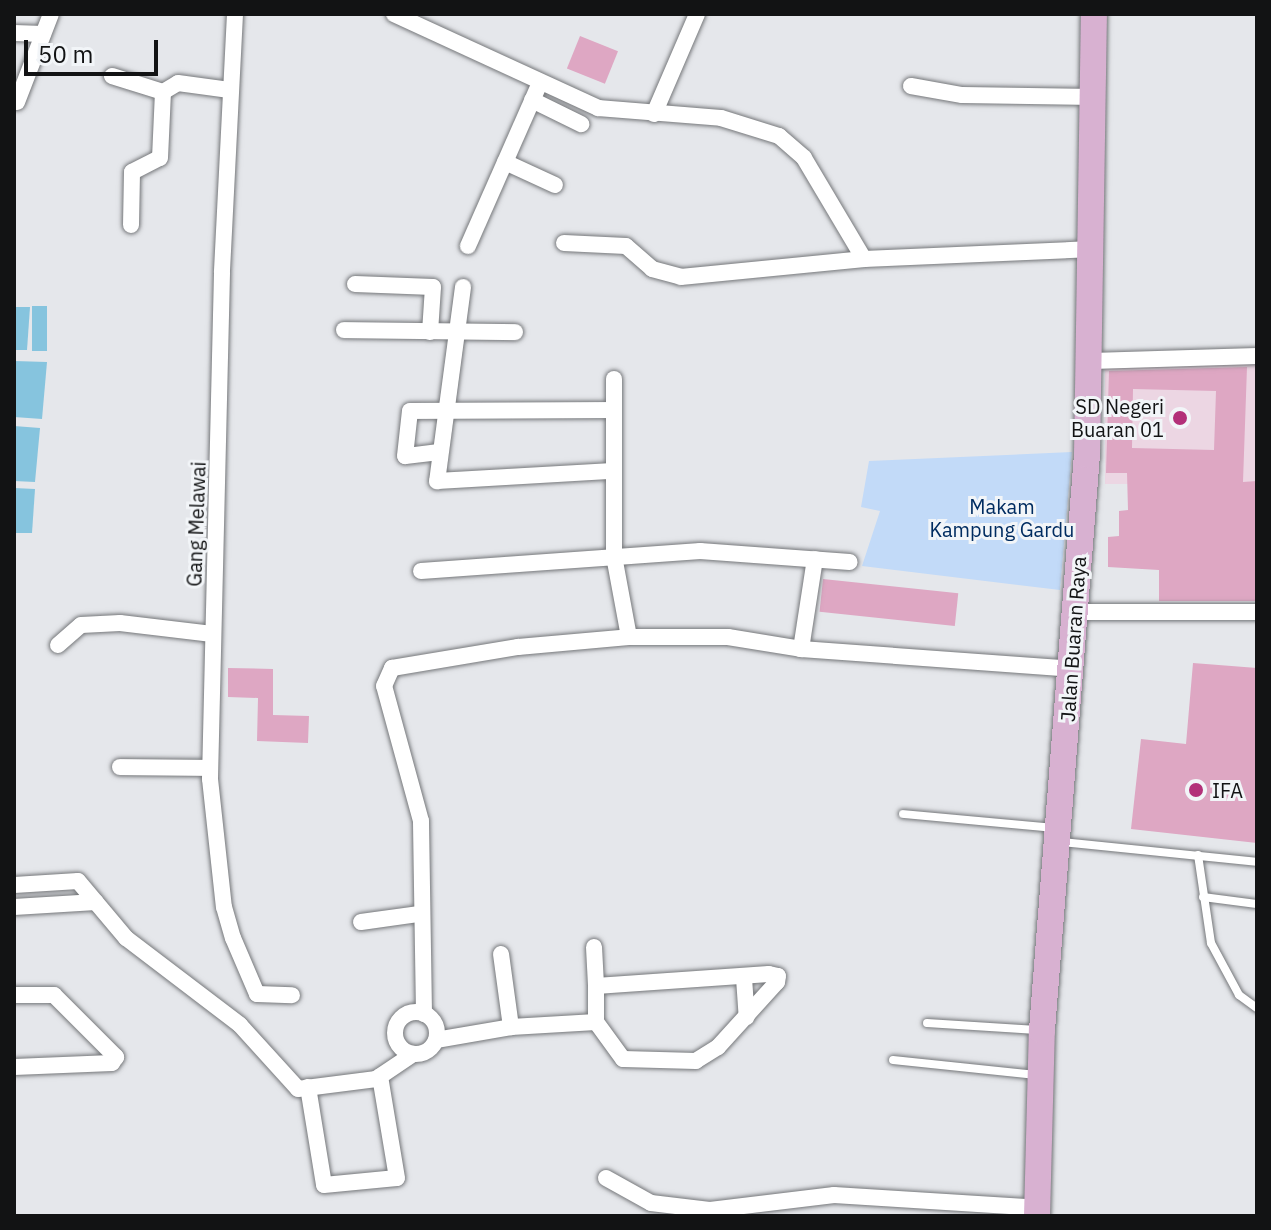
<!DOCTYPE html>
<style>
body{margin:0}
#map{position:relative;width:1271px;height:1230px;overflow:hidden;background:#e5e7eb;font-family:"IBM Plex Sans",sans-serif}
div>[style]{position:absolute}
.education>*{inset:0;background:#ecd6e3;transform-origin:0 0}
.green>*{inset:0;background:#c2daf8}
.water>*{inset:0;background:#86c4de;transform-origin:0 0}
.building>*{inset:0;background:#dea7c3;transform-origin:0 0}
.roads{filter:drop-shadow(0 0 2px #75777a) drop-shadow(0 0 2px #75777a)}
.lane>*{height:8px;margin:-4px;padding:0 4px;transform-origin:4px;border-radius:4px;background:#fff}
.street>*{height:16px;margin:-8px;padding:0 8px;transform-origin:8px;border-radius:8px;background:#fff}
.street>.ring{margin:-8px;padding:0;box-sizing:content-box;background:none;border:16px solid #fff;border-radius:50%}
.primary>*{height:26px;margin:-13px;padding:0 13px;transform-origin:13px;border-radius:13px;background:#d8b1d1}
.dots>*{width:22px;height:22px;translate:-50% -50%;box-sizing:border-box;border:4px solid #f2f5f8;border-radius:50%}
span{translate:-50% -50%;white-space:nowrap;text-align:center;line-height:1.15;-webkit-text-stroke:6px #f2f5f8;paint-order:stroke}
.poi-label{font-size:20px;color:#121314}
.right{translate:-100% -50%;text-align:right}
.left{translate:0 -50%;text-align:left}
.park-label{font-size:20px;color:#002c60}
.street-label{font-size:20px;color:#121314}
.frame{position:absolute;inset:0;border:16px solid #121314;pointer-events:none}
.scale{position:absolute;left:24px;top:40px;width:134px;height:36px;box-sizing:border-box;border:4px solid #121314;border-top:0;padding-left:10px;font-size:24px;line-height:28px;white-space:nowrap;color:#121314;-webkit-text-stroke:6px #f2f5f8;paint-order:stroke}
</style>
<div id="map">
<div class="education">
<div style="left:1105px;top:354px;width:152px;height:130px"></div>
</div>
<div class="green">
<div style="clip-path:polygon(1072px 452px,1060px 590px,862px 566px,880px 511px,861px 507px,869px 461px)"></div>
</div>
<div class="water">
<div style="left:32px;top:306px;width:15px;height:45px"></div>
<div style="clip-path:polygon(14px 307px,30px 307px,27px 350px,14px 350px)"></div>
<div style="clip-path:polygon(14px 361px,47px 362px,42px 419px,14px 417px)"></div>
<div style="clip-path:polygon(14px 426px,40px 428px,35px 482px,14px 481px)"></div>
<div style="clip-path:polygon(14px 488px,35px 489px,32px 533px,14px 533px)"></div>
</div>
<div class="building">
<div style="left:580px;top:36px;width:41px;height:35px;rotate:22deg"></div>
<div style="clip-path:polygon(evenodd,1247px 367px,1243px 482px,1257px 481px,1257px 601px,1159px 601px,1159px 570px,1108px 567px,1108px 537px,1119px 536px,1119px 511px,1128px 510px,1127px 473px,1106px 473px,1109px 371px,1247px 367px,1133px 389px,1216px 391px,1214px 450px,1132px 448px,1133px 389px)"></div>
<div style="left:823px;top:579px;width:136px;height:33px;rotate:6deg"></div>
<div style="clip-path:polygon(1193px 663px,1257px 668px,1257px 843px,1131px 829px,1141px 739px,1186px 744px)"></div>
<div style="clip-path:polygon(228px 668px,273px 669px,273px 715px,309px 716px,308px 743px,257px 741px,258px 698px,228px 697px)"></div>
</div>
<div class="roads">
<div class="lane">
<div style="left:903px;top:814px;width:151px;rotate:5.3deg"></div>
<div style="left:1061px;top:842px;width:197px;rotate:5.8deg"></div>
<div style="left:1198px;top:855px;width:89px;rotate:81.6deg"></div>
<div style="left:1211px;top:943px;width:59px;rotate:61.7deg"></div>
<div style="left:1239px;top:995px;width:22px;rotate:36deg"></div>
<div style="left:1203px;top:897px;width:54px;rotate:7.4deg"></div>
<div style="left:927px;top:1023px;width:110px;rotate:3.6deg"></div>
<div style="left:893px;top:1060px;width:144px;rotate:6deg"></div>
</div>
<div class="street">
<div style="left:235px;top:14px;width:259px;rotate:92.9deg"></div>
<div style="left:222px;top:273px;width:506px;rotate:91.36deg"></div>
<div style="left:210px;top:779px;width:129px;rotate:83.8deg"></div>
<div style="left:224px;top:907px;width:32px;rotate:74deg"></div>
<div style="left:233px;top:938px;width:61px;rotate:66.8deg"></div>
<div style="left:257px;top:994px;width:35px;rotate:2deg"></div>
<div style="left:394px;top:14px;width:225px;rotate:24.7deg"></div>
<div style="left:598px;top:108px;width:123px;rotate:4.6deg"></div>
<div style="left:721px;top:118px;width:61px;rotate:17.2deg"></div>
<div style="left:779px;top:136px;width:33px;rotate:41deg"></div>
<div style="left:804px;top:158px;width:117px;rotate:59.3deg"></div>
<div style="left:864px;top:259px;width:228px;rotate:-2.5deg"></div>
<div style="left:14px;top:33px;width:29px;rotate:2deg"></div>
<div style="left:112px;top:76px;width:53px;rotate:17.4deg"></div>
<div style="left:911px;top:86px;width:52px;rotate:10deg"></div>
<div style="left:962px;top:95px;width:133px;rotate:0.9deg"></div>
<div style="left:532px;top:100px;width:55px;rotate:26.1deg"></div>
<div style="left:17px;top:102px;width:94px;rotate:-68.9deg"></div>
<div style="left:654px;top:114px;width:109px;rotate:-66.7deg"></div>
<div style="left:505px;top:162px;width:55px;rotate:24.7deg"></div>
<div style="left:131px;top:225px;width:53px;rotate:-88.9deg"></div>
<div style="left:132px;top:172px;width:31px;rotate:-27deg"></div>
<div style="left:160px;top:158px;width:66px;rotate:-87.4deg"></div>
<div style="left:163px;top:92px;width:17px;rotate:-31deg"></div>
<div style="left:178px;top:83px;width:52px;rotate:7.7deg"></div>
<div style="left:564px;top:243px;width:62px;rotate:2.8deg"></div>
<div style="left:626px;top:246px;width:35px;rotate:41deg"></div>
<div style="left:652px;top:269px;width:30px;rotate:15deg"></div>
<div style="left:681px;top:277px;width:184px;rotate:-5.6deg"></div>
<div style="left:468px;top:246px;width:178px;rotate:-66.2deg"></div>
<div style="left:355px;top:284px;width:78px;rotate:2.2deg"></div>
<div style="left:433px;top:287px;width:45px;rotate:93.8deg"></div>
<div style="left:463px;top:287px;width:196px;rotate:97.6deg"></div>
<div style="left:437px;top:481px;width:176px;rotate:-3.3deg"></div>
<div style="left:344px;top:330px;width:171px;rotate:0.7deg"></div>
<div style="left:1091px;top:361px;width:166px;rotate:-1.7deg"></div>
<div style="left:614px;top:379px;width:177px;rotate:90deg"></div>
<div style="left:614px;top:556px;width:82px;rotate:79.5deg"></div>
<div style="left:439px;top:452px;width:34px;rotate:173deg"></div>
<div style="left:405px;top:456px;width:45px;rotate:-83.7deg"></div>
<div style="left:410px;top:411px;width:201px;rotate:-0.3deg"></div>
<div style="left:421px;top:571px;width:280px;rotate:-4.1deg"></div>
<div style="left:700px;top:551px;width:150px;rotate:4.2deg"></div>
<div style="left:1075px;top:612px;width:182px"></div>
<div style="left:58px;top:645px;width:30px;rotate:-41deg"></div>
<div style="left:81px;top:625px;width:39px;rotate:-3deg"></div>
<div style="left:120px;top:623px;width:93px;rotate:6.8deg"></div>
<div style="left:801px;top:649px;width:91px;rotate:-81.2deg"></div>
<div style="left:120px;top:767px;width:89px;rotate:0.6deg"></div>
<div style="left:14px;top:885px;width:64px;rotate:-3.6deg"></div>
<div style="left:78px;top:881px;width:75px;rotate:49.9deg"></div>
<div style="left:126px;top:938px;width:143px;rotate:37.3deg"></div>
<div style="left:240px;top:1025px;width:86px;rotate:47.8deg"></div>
<div style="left:298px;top:1089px;width:79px;rotate:-7.3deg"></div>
<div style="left:376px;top:1079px;width:45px;rotate:-34deg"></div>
<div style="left:14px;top:907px;width:82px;rotate:-3.5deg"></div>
<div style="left:361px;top:922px;width:59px;rotate:-7.9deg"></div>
<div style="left:594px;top:947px;width:39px;rotate:87deg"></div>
<div style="left:501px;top:954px;width:74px;rotate:82.2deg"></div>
<div style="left:769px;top:974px;width:9px;rotate:13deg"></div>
<div style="left:778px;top:976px;width:6px;rotate:99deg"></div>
<div style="left:777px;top:982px;width:88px;rotate:132.2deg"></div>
<div style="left:718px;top:1047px;width:26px;rotate:148deg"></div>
<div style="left:696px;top:1061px;width:73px;rotate:-178.4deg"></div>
<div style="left:623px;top:1059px;width:46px;rotate:-126.1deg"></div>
<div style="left:596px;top:1022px;width:36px;rotate:-90deg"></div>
<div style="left:596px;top:986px;width:173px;rotate:-4deg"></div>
<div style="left:744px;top:978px;width:39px;rotate:86deg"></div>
<div style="left:14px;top:995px;width:40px"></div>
<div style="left:54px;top:995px;width:88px;rotate:45deg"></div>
<div style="left:116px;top:1057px;width:7px;rotate:124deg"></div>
<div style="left:112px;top:1063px;width:98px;rotate:177.7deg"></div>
<div class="ring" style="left:395px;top:1012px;width:26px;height:26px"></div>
<div style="left:424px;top:1014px;width:193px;rotate:-90.9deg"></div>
<div style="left:421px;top:821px;width:140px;rotate:-105.3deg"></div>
<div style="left:384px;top:686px;width:20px;rotate:-66deg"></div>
<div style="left:392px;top:668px;width:128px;rotate:-9.5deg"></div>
<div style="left:518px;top:647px;width:111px;rotate:-5.1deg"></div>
<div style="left:629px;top:637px;width:99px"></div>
<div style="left:728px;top:637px;width:74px;rotate:9.3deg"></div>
<div style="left:801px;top:649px;width:271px;rotate:4.2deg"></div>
<div style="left:436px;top:1040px;width:76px;rotate:-9.8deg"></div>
<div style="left:511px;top:1027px;width:85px;rotate:-3.4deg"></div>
<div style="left:308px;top:1087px;width:99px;rotate:80.7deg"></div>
<div style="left:324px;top:1185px;width:73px;rotate:-5.5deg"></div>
<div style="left:397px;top:1178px;width:103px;rotate:-99.5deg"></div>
<div style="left:606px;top:1178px;width:51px;rotate:29.1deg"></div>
<div style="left:651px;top:1203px;width:59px;rotate:6.8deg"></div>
<div style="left:710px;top:1210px;width:125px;rotate:-6.9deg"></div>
<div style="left:834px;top:1195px;width:204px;rotate:3.6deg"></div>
</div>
<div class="primary">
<div style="left:1037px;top:1216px;width:186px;rotate:-88.5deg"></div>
<div style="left:1042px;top:1030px;width:577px;rotate:-85.53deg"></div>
<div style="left:1087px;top:455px;width:441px;rotate:-89.1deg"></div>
</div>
</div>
<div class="dots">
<div style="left:1180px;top:418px;background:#b33079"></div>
<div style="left:1196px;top:790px;background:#b33079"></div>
</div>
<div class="poi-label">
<span class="right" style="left:1164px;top:418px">SD Negeri<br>Buaran 01</span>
<span class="left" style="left:1212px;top:790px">IFA</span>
</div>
<div class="park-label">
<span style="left:1002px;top:518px">Makam<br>Kampung Gardu</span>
</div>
<div class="street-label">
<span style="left:196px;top:524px;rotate:-88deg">Gang Melawai</span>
<span style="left:1073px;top:639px;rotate:-86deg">Jalan Buaran Raya</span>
</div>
<div class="frame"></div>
<div class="scale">50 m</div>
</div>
